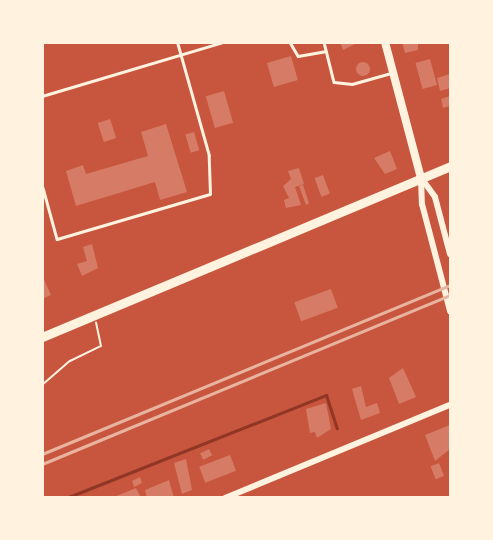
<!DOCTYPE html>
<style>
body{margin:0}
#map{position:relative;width:493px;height:540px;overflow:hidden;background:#c8553d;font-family:"Source Sans 3",sans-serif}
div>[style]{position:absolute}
.stream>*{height:3px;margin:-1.5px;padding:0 1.5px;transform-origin:1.5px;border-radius:1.5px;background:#8f3625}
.building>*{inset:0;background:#d67c66;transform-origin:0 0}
.round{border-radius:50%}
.path>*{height:2px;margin:-1px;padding:0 1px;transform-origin:1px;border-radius:1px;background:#fff3e0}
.service>*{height:2.5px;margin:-1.25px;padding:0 1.25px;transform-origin:1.25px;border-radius:1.25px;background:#fff3e0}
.tertiary>*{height:6px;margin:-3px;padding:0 3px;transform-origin:3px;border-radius:3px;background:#fff3e0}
.secondary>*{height:8px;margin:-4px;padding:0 4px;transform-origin:4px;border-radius:4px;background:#fff3e0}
.trunk>*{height:9px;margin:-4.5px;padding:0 4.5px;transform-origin:4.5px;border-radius:4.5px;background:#fff3e0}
.rail>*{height:3px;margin:-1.5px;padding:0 1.5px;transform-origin:1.5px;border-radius:1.5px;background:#e9b49f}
span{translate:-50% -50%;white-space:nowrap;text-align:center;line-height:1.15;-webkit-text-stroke:4px #fff3e0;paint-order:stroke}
.frame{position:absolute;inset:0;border:44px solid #fff3e0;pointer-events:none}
</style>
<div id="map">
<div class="stream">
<div style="left:66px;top:498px;width:280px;rotate:-21.6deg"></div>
<div style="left:326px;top:395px;width:35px;rotate:72deg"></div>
</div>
<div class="building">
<div style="clip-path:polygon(340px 42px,357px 42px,357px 43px,343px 50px)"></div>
<div style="clip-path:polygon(402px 42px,418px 42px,418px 50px,405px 53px)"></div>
<div style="left:291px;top:56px;width:25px;height:25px;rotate:74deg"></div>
<div style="left:430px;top:59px;width:27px;height:15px;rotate:75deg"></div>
<div class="round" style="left:356px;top:62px;width:14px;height:14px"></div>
<div style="clip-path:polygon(450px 74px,450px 88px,440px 91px,437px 78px)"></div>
<div style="left:224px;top:91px;width:33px;height:19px;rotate:74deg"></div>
<div style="clip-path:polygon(450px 96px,450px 106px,443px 108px,441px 99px)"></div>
<div style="left:110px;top:119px;width:20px;height:13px;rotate:72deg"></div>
<div style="clip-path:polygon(166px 124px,187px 192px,160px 200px,155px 182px,76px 206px,66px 171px,83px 165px,86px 174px,148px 156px,141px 132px)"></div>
<div style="left:194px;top:132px;width:19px;height:9px;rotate:74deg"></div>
<div style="clip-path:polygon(390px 151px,397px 169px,385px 174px,374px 158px)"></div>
<div style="clip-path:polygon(299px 168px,304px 184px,295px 187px,301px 205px,286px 208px,284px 200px,289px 198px,283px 186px,291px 179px,288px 171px)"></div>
<div style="left:323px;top:175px;width:20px;height:9px;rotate:70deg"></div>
<div style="clip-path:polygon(303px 185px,309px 203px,306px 205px,299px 186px)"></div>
<div style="clip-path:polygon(92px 244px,98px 268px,82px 276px,77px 264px,87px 261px,83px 247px)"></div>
<div style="clip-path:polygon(42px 275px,51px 295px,42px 299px)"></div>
<div style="left:331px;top:289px;width:20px;height:39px;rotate:70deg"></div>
<div style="clip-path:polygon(403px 368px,416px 397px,399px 404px,389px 378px)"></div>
<div style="clip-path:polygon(361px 386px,366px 407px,377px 403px,380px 413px,361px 420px,352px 389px)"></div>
<div style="clip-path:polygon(326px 403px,331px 429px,317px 438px,315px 432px,310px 433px,306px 409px)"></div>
<div style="clip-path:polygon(450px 425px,450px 449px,435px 461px,425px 435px)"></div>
<div style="left:209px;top:449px;width:7px;height:10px;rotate:63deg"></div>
<div style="left:230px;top:455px;width:17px;height:33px;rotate:69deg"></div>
<div style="clip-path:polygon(186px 459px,192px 490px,182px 494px,174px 463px)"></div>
<div style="left:439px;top:463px;width:14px;height:9px;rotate:69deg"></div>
<div style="clip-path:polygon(140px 477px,142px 483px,134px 487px,132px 481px)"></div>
<div style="clip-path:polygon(169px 480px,174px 498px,147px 498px,145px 490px)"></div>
<div style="clip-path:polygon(136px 488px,141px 498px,114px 498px,114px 497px)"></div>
</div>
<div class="path">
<div style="left:42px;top:385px;width:37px;rotate:-41deg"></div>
<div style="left:70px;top:361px;width:34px;rotate:-26deg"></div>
<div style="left:101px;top:346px;width:24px;rotate:-102deg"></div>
</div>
<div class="service">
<div style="left:290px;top:42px;width:16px;rotate:60deg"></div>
<div style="left:298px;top:56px;width:27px;rotate:-10deg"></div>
<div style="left:324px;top:42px;width:41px;rotate:76deg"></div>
<div style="left:334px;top:82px;width:18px;rotate:6deg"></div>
<div style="left:352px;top:84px;width:41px;rotate:-15.8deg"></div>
<div style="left:42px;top:96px;width:189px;rotate:-16.6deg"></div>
<div style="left:42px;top:184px;width:57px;rotate:74.7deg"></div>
<div style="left:57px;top:239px;width:159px;rotate:-16.4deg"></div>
<div style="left:210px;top:194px;width:38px;rotate:-92deg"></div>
<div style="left:209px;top:156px;width:118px;rotate:-105.7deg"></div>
</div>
<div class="tertiary">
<div style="left:421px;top:178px;width:26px;rotate:88deg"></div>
<div style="left:422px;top:204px;width:111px;rotate:75.3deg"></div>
<div style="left:422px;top:179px;width:22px;rotate:54deg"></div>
<div style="left:435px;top:197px;width:59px;rotate:75.3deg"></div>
<div style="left:225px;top:498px;width:243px;rotate:-22.5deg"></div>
</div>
<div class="secondary">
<div style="left:385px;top:42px;width:141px;rotate:75.2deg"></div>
</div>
<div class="trunk">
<div style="left:42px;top:337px;width:442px;rotate:-22.7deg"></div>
</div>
<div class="rail">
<div style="left:42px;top:454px;width:442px;rotate:-22.5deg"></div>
<div style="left:42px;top:464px;width:442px;rotate:-22.5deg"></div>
</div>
<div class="frame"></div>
</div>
